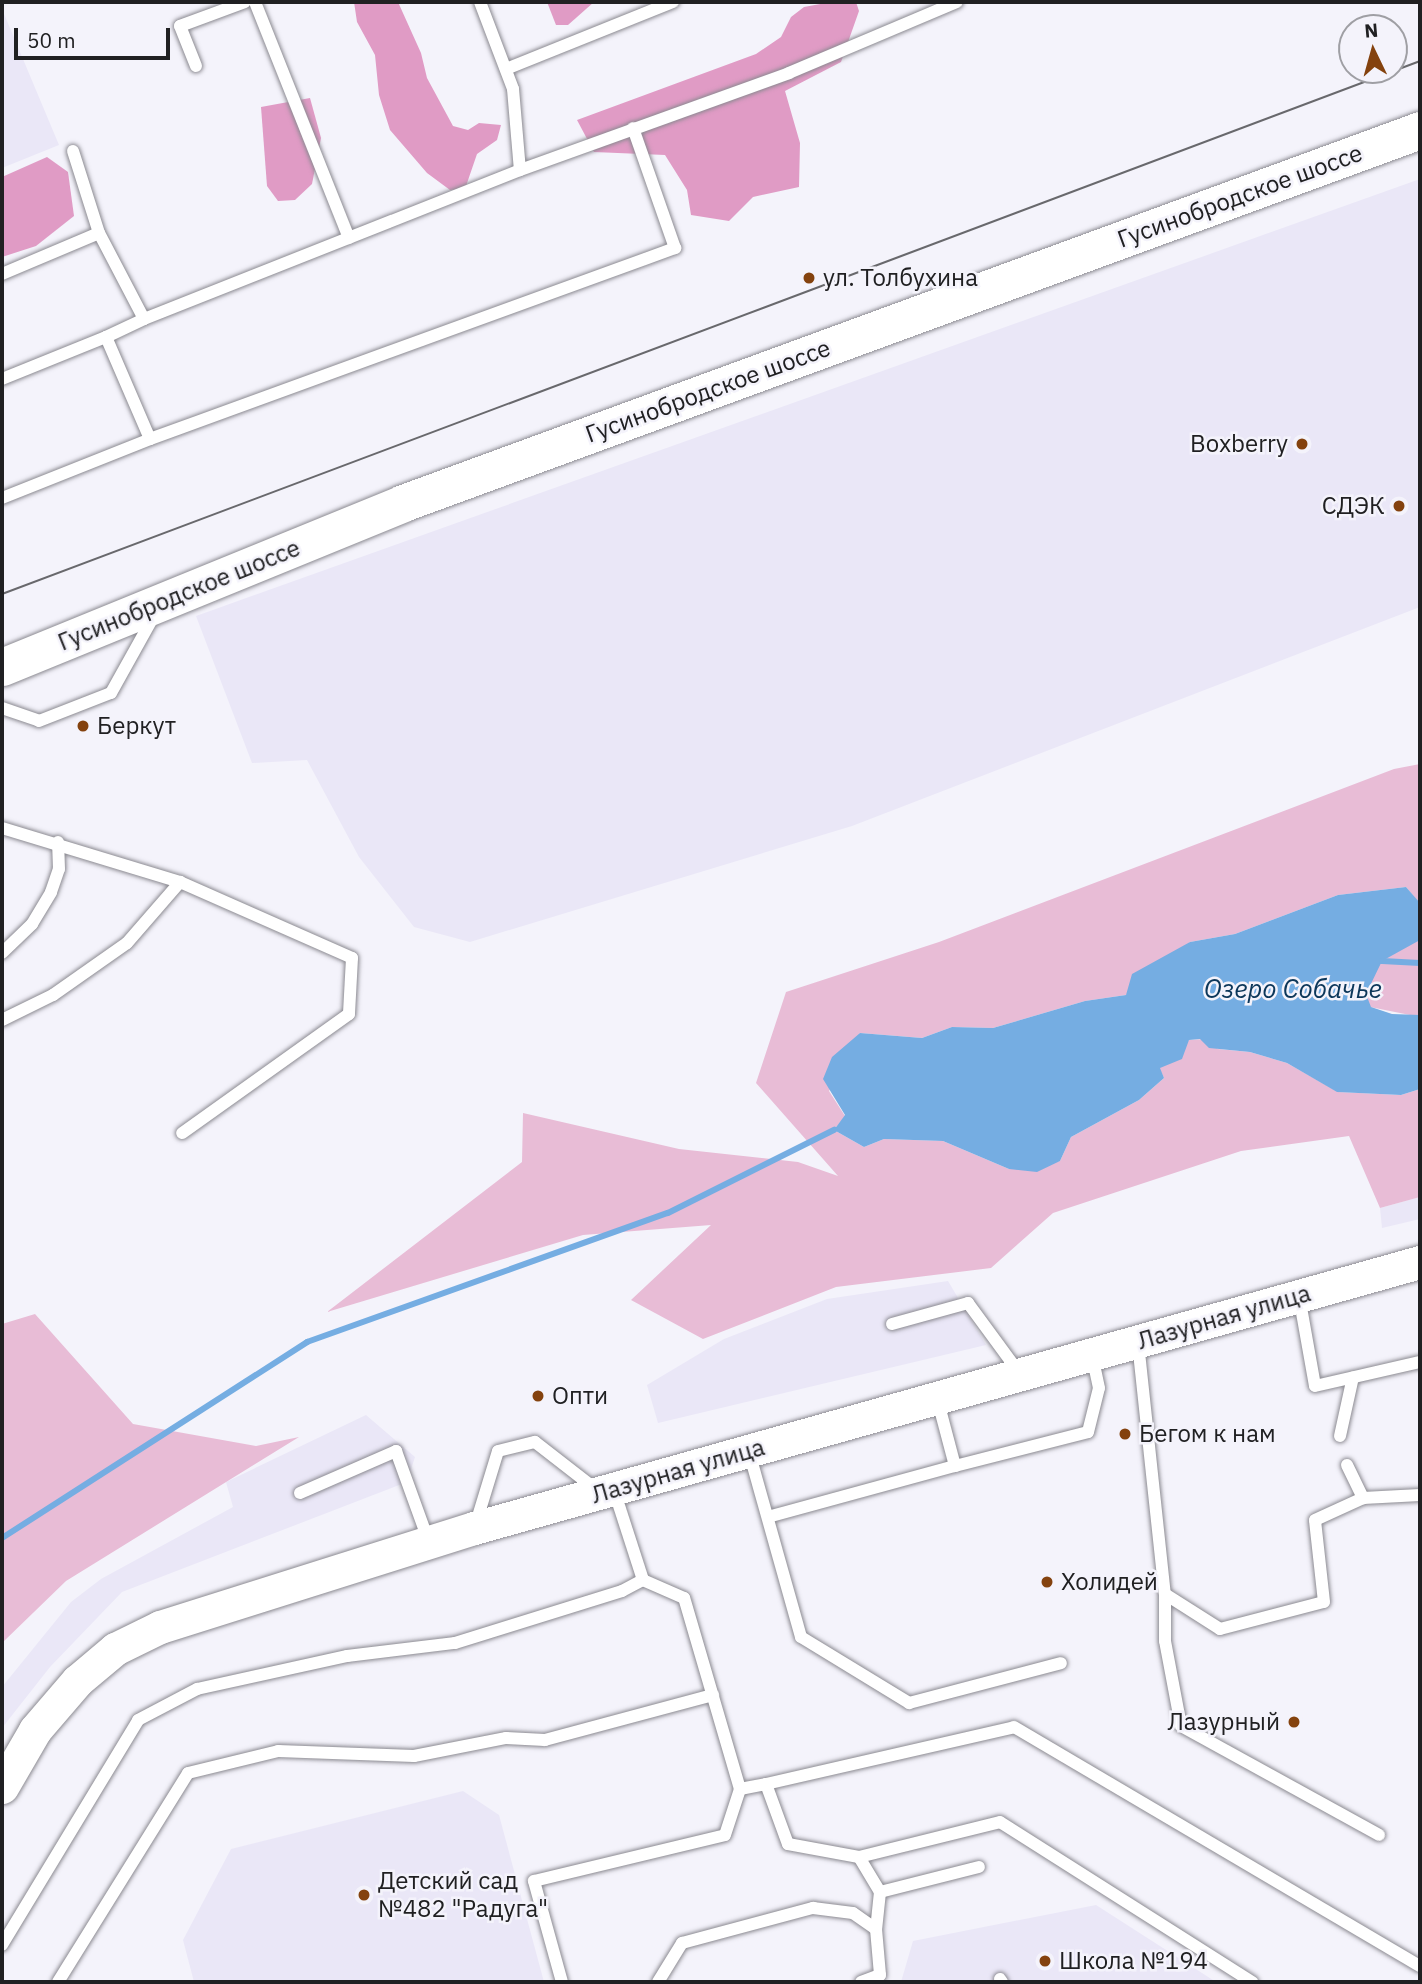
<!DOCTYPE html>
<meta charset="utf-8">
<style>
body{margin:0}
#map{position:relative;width:1422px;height:1984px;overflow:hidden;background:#f4f3fb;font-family:"IBM Plex Sans",sans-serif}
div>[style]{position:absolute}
.built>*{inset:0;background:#eae7f7}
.green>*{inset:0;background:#e8bcd6}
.forest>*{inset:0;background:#e09bc5}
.water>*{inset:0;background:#75ade2}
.stream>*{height:6px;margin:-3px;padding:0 3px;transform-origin:3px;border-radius:3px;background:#75ade2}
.roads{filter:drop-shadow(0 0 2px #8b8a91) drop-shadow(0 0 2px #8b8a91)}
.lane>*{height:12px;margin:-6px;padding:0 6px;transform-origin:6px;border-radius:6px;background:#fff}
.secondary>*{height:33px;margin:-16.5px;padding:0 16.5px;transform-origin:16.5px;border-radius:16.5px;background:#fff}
.primary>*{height:37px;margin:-18.5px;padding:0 18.5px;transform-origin:18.5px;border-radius:18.5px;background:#fff}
.tram>*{height:2px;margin:-1px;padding:0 1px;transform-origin:1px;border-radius:1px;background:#68686c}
.dots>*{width:19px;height:19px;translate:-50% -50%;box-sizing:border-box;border:4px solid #f4f3fb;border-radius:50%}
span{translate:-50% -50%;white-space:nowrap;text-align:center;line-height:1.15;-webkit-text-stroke:5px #f4f3fb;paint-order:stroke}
.street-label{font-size:24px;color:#202022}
.poi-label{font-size:24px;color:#202022}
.left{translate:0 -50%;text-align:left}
.right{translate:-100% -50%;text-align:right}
.water-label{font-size:26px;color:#0c375a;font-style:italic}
.frame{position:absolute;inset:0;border:4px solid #202022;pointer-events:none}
.north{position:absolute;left:1338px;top:14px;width:70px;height:70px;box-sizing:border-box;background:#f4f3fb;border:2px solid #9f9fa4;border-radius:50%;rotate:355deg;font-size:19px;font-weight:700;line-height:28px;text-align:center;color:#202022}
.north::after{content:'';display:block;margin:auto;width:24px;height:32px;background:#84420e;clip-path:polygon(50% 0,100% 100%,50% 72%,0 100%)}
.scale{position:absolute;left:14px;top:28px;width:156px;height:32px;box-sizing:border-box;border:4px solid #202022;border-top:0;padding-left:9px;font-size:21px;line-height:24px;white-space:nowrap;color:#202022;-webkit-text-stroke:5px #f4f3fb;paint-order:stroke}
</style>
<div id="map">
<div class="built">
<div style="clip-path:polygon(2px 9px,59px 145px,2px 168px)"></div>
<div style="clip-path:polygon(1420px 179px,1420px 607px,852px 826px,470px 942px,414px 927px,359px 857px,307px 760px,252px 763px,196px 616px)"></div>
<div style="clip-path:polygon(1420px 1197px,1420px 1219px,1382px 1228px,1380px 1208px)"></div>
<div style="clip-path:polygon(948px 1281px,986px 1345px,658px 1423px,647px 1385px,724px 1339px,827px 1299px)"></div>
<div style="clip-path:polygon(366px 1415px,415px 1457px,407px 1482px,122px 1592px,50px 1667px,2px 1728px,2px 1687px,71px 1602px,101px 1579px,233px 1507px,226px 1482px)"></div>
<div style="clip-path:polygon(463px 1791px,499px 1815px,544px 1982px,194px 1982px,183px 1940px,231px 1849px)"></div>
<div style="clip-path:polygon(1096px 1905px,1216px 1982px,901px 1982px,913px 1941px)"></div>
</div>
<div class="green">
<div style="clip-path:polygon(1420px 764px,1420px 1017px,1370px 1007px,1366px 994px,1370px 978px,1416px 899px,1406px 887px,1338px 895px,1235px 934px,1190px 942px,1126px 995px,1085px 1001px,993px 1028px,952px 1027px,922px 1038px,860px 1033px,829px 1091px,845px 1116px,834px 1130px,864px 1147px,884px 1139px,943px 1141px,1009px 1169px,1060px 1161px,1071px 1137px,1139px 1100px,1164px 1078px,1159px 1068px,1189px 1040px,1204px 1039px,1218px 1049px,1250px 1052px,1287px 1063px,1338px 1092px,1401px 1095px,1420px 1089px,1420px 1197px,1380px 1208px,1349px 1136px,1241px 1151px,1053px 1213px,991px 1268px,836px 1287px,703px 1339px,631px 1300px,711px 1225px,583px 1235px,327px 1312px,522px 1162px,523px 1113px,679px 1149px,798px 1162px,838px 1176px,756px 1083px,786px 992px,939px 942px,1394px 769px)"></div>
<div style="clip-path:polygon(35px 1314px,133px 1424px,256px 1446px,299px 1437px,66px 1581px,2px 1643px,2px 1324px)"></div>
</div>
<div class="forest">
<div style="clip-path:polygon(354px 2px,398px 2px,421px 53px,427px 78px,453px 126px,468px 130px,479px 123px,501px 125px,497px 140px,477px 154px,465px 189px,450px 190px,427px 173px,390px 130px,379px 95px,375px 55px,357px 22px)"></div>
<div style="clip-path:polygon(547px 2px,594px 2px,568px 25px,556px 25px)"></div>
<div style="clip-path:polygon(831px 2px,856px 2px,859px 11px,841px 62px,785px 91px,800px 143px,799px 187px,753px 197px,729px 221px,691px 215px,687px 190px,665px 155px,594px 152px,577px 120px,756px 54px,781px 37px,791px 17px,804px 7px)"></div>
<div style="clip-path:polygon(310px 98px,321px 138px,312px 184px,295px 200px,278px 201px,267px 186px,261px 107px)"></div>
<div style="clip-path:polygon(47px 157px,68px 172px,74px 216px,36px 246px,2px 257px,2px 177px)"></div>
</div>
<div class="water">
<div style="clip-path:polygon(1406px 887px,1420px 903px,1420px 940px,1382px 961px,1366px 994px,1371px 1007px,1392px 1014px,1420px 1015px,1420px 1089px,1401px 1095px,1337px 1092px,1287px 1063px,1250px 1052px,1209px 1048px,1200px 1039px,1189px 1040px,1182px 1059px,1160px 1068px,1164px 1078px,1139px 1100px,1071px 1137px,1060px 1161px,1037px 1172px,1009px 1169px,943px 1141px,884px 1139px,864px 1147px,834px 1130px,845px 1115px,823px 1079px,832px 1057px,860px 1033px,922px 1038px,952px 1027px,993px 1028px,1085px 1001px,1126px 995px,1132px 974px,1190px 942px,1235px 934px,1338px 895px)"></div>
</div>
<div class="stream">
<div style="left:1382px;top:961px;width:38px;rotate:3deg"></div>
<div style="left:2px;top:1538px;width:363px;rotate:-32.7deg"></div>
<div style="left:307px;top:1342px;width:383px;rotate:-19.7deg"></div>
<div style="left:668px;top:1213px;width:186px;rotate:-26.6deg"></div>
</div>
<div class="roads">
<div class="lane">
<div style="left:255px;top:2px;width:254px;rotate:68.3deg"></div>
<div style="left:480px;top:2px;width:93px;rotate:69.2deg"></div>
<div style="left:513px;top:89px;width:81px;rotate:85.1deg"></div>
<div style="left:196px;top:66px;width:43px;rotate:-111.8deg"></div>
<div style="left:180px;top:26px;width:69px;rotate:-20.3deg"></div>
<div style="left:506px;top:69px;width:180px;rotate:-21.9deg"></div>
<div style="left:2px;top:274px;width:105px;rotate:-22.9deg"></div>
<div style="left:144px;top:319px;width:404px;rotate:-21.6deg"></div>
<div style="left:520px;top:170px;width:286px;rotate:-19.8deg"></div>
<div style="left:789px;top:73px;width:182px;rotate:-22.9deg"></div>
<div style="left:2px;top:379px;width:112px;rotate:-22deg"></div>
<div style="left:150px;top:439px;width:559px;rotate:-19.99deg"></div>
<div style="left:675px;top:248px;width:127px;rotate:-109.3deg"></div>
<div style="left:2px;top:498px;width:159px;rotate:-21.7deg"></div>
<div style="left:150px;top:439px;width:111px;rotate:-113.3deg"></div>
<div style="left:106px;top:337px;width:42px;rotate:-25.3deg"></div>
<div style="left:144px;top:319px;width:97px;rotate:-117.6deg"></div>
<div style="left:99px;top:233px;width:86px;rotate:-107.6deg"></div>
<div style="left:2px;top:708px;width:39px;rotate:19deg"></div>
<div style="left:39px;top:721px;width:77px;rotate:-21.3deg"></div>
<div style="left:111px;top:693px;width:90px;rotate:-60.9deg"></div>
<div style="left:2px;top:828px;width:186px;rotate:16.9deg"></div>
<div style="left:180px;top:882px;width:188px;rotate:23.8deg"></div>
<div style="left:352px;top:958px;width:56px;rotate:93.1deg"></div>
<div style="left:349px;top:1014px;width:205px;rotate:144.5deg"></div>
<div style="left:2px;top:953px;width:42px;rotate:-44deg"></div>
<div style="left:32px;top:924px;width:37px;rotate:-59deg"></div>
<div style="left:51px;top:892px;width:24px;rotate:-71deg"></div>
<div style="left:59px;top:869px;width:27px;rotate:-92deg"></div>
<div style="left:2px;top:1020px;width:57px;rotate:-26.1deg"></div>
<div style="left:53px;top:995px;width:90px;rotate:-35.1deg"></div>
<div style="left:127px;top:943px;width:81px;rotate:-49deg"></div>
<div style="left:1299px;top:1296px;width:91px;rotate:79.9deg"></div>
<div style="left:1315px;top:1386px;width:108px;rotate:-12.9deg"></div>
<div style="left:892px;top:1324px;width:79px;rotate:-15.4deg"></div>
<div style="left:968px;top:1303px;width:84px;rotate:53.7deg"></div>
<div style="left:1138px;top:1343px;width:252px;rotate:83.9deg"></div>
<div style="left:1165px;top:1594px;width:47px;rotate:90deg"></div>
<div style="left:1165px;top:1641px;width:86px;rotate:79.3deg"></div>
<div style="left:1181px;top:1726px;width:226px;rotate:28.8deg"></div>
<div style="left:1340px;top:1436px;width:60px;rotate:-77.6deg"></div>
<div style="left:749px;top:1452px;width:192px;rotate:74.3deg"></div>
<div style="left:801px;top:1637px;width:127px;rotate:31.4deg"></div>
<div style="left:909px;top:1703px;width:157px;rotate:-14.7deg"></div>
<div style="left:1347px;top:1465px;width:37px;rotate:64deg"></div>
<div style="left:955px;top:1466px;width:137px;rotate:-14.3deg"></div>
<div style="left:1088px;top:1432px;width:45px;rotate:-76deg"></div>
<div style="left:1099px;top:1388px;width:34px;rotate:-102deg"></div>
<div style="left:300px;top:1493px;width:105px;rotate:-23.6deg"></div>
<div style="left:396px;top:1451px;width:97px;rotate:70.1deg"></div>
<div style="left:768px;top:1517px;width:194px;rotate:-15.3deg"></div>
<div style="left:955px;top:1466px;width:70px;rotate:-104.8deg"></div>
<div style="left:476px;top:1523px;width:75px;rotate:-73deg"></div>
<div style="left:498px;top:1451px;width:38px;rotate:-14deg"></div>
<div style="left:535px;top:1442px;width:75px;rotate:37.9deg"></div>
<div style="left:1165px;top:1594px;width:65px;rotate:32.5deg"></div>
<div style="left:1220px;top:1629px;width:107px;rotate:-14.6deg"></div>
<div style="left:1324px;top:1602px;width:82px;rotate:-96.3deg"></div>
<div style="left:1315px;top:1520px;width:53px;rotate:-24.6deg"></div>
<div style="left:1363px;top:1498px;width:57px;rotate:-3deg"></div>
<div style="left:766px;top:1784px;width:254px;rotate:-12.9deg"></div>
<div style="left:1014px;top:1727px;width:471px;rotate:30.5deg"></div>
<div style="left:740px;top:1789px;width:26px;rotate:-11deg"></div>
<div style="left:766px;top:1784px;width:64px;rotate:69.9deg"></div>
<div style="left:788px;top:1844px;width:72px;rotate:10.4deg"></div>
<div style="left:859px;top:1857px;width:145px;rotate:-13.9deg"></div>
<div style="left:1000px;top:1822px;width:299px;rotate:32.4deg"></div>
<div style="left:859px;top:1857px;width:41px;rotate:59deg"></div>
<div style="left:880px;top:1892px;width:37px;rotate:96deg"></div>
<div style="left:880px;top:1892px;width:102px;rotate:-14.2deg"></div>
<div style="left:2px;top:1945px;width:263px;rotate:-58.8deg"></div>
<div style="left:138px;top:1720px;width:67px;rotate:-27.7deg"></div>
<div style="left:197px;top:1689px;width:154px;rotate:-12.4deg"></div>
<div style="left:347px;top:1656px;width:109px;rotate:-6.9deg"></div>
<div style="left:455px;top:1643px;width:175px;rotate:-17.3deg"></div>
<div style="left:622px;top:1591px;width:24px;rotate:-28deg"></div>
<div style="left:643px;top:1580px;width:95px;rotate:-107.9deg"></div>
<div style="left:1000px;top:1979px;width:4px;rotate:56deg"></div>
<div style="left:58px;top:1982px;width:246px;rotate:-58.1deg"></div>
<div style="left:188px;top:1773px;width:93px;rotate:-13.7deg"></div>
<div style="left:278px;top:1751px;width:136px;rotate:2.1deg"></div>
<div style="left:414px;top:1756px;width:94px;rotate:-11.1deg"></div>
<div style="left:506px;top:1738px;width:39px;rotate:3deg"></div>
<div style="left:545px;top:1740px;width:174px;rotate:-15deg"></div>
<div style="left:562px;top:1982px;width:105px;rotate:-105.5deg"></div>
<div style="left:534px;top:1881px;width:196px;rotate:-13.5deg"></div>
<div style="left:725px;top:1835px;width:48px;rotate:-71.9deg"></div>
<div style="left:740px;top:1789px;width:199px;rotate:-106.3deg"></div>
<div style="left:684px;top:1598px;width:45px;rotate:-156.3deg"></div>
<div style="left:658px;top:1982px;width:46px;rotate:-58.4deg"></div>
<div style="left:682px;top:1943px;width:136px;rotate:-15deg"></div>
<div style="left:813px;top:1908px;width:40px;rotate:7.1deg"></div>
<div style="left:853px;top:1913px;width:28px;rotate:35deg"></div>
<div style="left:876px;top:1929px;width:46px;rotate:85deg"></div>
<div style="left:880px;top:1975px;width:20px;rotate:160deg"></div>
</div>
<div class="secondary">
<div style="left:2px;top:1787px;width:66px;rotate:-59.9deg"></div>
<div style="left:35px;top:1730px;width:65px;rotate:-49.4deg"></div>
<div style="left:77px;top:1681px;width:50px;rotate:-40.1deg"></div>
<div style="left:115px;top:1649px;width:50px;rotate:-26.1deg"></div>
<div style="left:160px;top:1627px;width:329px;rotate:-17.5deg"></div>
<div style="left:474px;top:1528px;width:983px;rotate:-15.71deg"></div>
</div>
<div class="primary">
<div style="left:2px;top:667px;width:433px;rotate:-22.2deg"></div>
<div style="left:403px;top:503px;width:1083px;rotate:-20.14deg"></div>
</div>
</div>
<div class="tram">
<div style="left:2px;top:594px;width:1515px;rotate:-20.6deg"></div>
</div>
<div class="dots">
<div style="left:809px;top:278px;background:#84420e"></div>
<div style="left:1302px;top:444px;background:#84420e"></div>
<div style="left:1399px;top:506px;background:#84420e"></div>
<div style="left:83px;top:726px;background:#84420e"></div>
<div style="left:538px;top:1396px;background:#84420e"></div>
<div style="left:1125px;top:1434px;background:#84420e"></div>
<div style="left:1047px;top:1582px;background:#84420e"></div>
<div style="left:1294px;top:1722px;background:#84420e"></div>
<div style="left:364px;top:1895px;background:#84420e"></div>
<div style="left:1045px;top:1961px;background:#84420e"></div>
</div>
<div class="street-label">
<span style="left:1240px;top:196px;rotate:-20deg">Гусинобродское шоссе</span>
<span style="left:708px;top:391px;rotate:-20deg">Гусинобродское шоссе</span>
<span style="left:179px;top:595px;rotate:-22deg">Гусинобродское шоссе</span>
<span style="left:1224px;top:1317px;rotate:-16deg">Лазурная улица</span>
<span style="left:678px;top:1471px;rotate:-16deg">Лазурная улица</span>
</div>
<div class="poi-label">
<span class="left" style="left:823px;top:278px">ул. Толбухина</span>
<span class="right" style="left:1288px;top:444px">Boxberry</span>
<span class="right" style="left:1385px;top:506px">СДЭК</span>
<span class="left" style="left:97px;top:726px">Беркут</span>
<span class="left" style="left:552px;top:1396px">Опти</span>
<span class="left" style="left:1139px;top:1434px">Бегом к нам</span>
<span class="left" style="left:1061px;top:1582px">Холидей</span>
<span class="right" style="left:1280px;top:1722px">Лазурный</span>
<span class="left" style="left:378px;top:1895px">Детский сад<br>№482 "Радуга"</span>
<span class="left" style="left:1059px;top:1961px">Школа №194</span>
</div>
<div class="water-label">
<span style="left:1293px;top:989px">Озеро Собачье</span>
</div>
<div class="frame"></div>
<div class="north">N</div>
<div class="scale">50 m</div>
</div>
